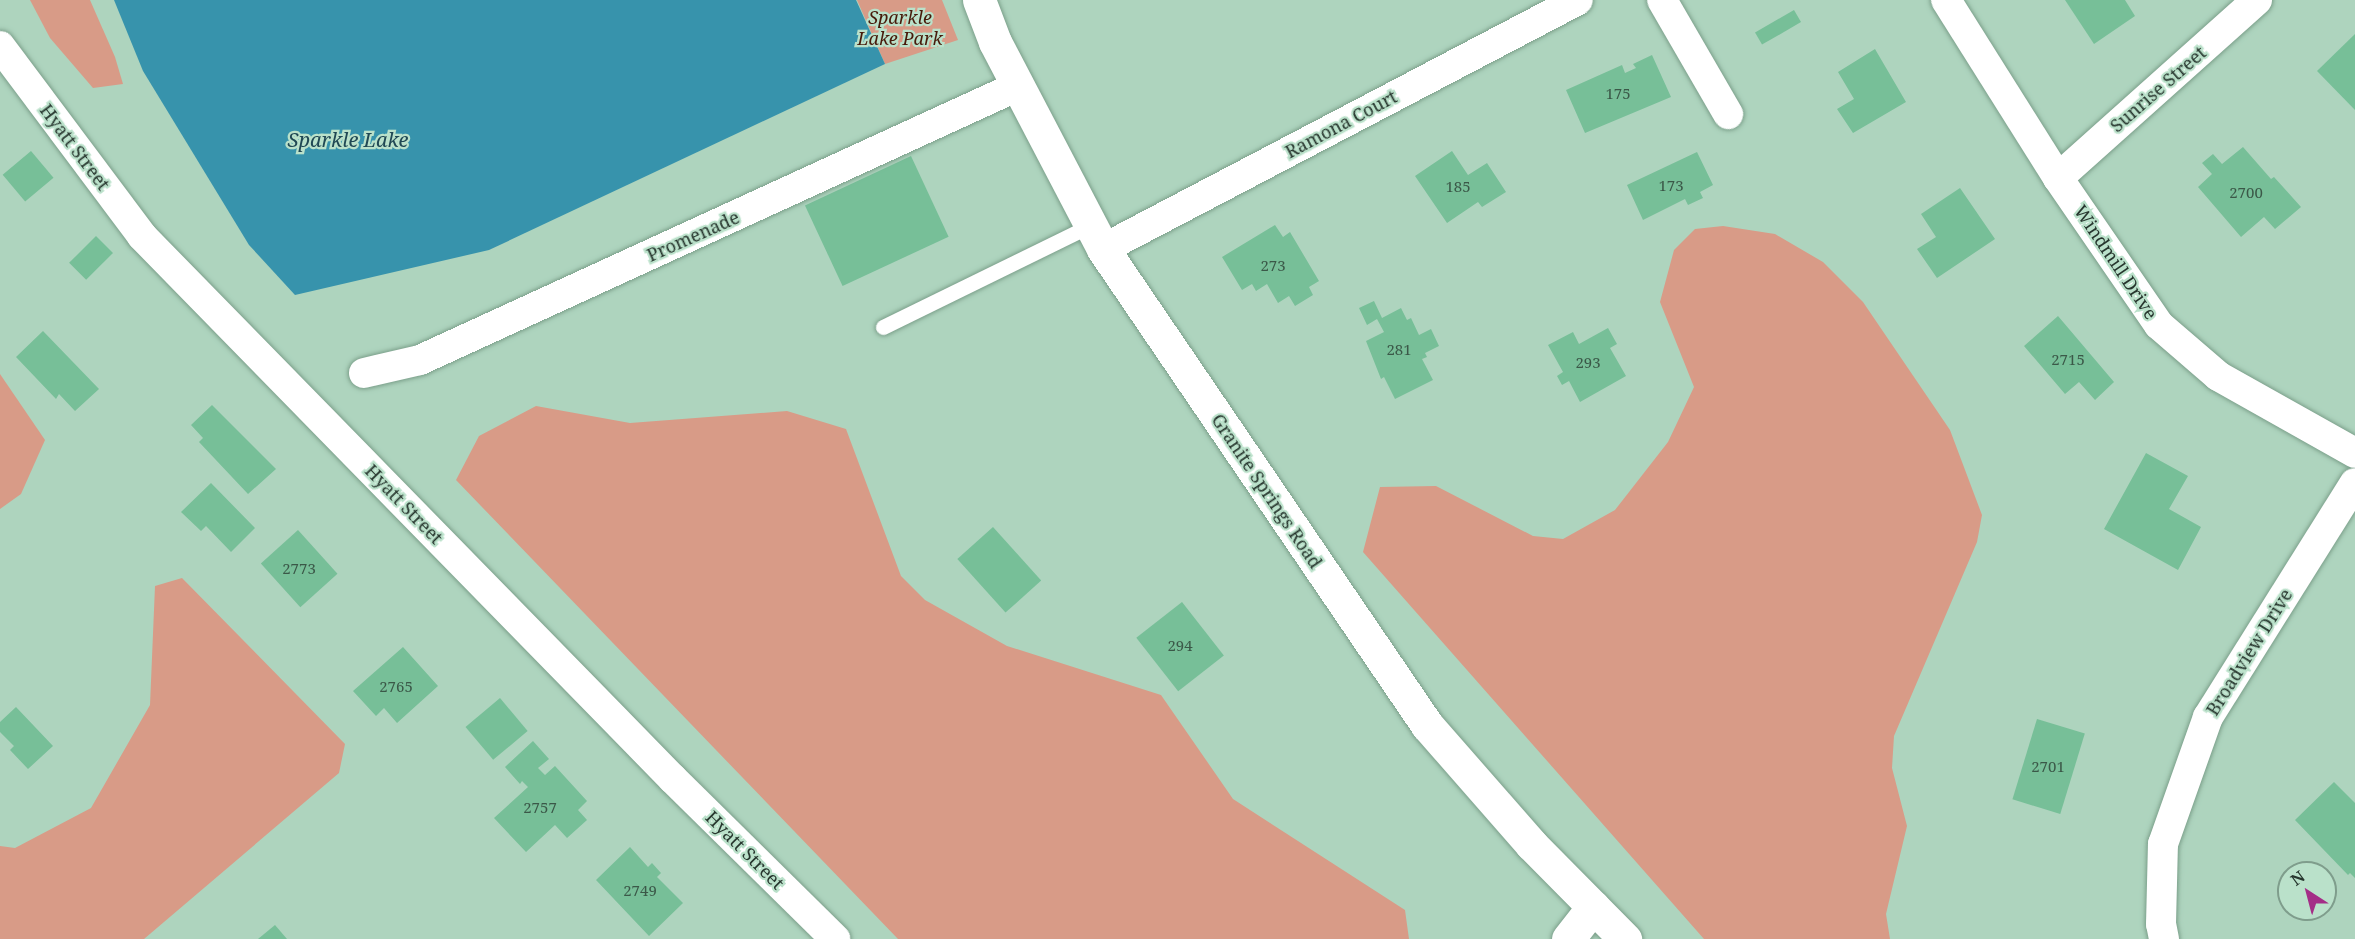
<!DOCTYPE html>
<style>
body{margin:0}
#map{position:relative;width:2355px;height:939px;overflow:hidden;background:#aed4be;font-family:"Noto Serif",serif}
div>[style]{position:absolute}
.green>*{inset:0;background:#d89b87}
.water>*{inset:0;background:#3793ac}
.building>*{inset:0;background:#77bf98;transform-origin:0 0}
.roads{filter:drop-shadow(0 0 2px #7b9f8a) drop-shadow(0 0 2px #7b9f8a)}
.service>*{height:15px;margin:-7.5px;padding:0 7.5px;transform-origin:7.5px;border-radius:7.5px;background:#fff}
.minor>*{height:30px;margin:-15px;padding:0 15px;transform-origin:15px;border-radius:15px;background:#fff}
.tertiary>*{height:33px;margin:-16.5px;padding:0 16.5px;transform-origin:16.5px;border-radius:16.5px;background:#fff}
span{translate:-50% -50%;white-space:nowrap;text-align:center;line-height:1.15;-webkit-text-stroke:4.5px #bae1ca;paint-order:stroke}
.number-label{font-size:15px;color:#3b5848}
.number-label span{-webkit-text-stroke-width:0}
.park-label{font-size:18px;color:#471a0a;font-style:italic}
.street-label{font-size:18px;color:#27362e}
.water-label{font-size:20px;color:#204854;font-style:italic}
.north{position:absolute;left:2277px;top:861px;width:60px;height:60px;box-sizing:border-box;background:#bae1ca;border:2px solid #7f9d8c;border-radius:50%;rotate:324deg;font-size:16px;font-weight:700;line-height:24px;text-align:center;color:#27362e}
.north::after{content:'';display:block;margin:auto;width:21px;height:27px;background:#a42e87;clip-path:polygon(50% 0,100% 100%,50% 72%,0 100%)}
</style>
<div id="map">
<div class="green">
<div style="clip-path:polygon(30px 0,90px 0,115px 57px,123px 84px,93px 88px,50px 38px)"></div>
<div style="clip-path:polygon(857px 0,942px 0,958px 40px,885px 64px)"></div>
<div style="clip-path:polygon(1723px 226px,1775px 234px,1823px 262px,1863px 302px,1950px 430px,1982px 515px,1977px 542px,1894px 736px,1892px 768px,1907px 826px,1886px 914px,1890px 939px,1704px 939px,1363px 552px,1380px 487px,1436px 486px,1533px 536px,1563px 539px,1615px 510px,1668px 442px,1694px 387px,1660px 302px,1674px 250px,1695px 229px)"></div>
<div style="clip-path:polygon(0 374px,45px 440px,21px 494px,0 509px)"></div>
<div style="clip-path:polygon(536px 406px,630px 423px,787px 411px,846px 429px,901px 576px,925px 600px,1007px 646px,1161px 695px,1233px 799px,1405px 910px,1409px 939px,898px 939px,456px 480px,479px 436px)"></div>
<div style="clip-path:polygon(182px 578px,345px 744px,339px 773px,144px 939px,0 939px,0 846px,15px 848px,91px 808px,150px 705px,155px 586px)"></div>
</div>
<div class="water">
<div style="clip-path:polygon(114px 0,856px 0,885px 64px,489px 250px,295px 295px,249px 245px,143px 71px)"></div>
</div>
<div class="building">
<div style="clip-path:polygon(2065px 0,2125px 0,2135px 16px,2094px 44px)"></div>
<div style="left:1794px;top:10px;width:14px;height:45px;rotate:60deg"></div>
<div style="clip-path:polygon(2355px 34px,2355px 110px,2317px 71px)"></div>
<div style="clip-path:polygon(1875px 49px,1906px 102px,1853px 133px,1837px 109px,1854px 99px,1838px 72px)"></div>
<div style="clip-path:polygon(1652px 55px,1671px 97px,1585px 133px,1566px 90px,1622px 65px,1625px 73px,1636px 68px,1633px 64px)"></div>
<div style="clip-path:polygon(2243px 147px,2271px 179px,2274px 177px,2301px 207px,2275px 229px,2264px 217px,2241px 237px,2198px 187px,2212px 174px,2202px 163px,2213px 154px,2222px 164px)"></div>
<div style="left:31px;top:151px;width:35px;height:37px;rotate:50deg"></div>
<div style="clip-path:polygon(1452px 151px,1468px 175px,1487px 163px,1506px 192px,1482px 207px,1478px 202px,1447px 223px,1415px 176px)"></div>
<div style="clip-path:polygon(1697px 152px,1713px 185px,1700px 192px,1703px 198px,1688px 205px,1685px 199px,1643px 220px,1627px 185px)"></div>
<div style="left:911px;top:156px;width:89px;height:117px;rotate:65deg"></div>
<div style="clip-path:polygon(1960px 188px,1995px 239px,1937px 278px,1917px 249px,1936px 237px,1921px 214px)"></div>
<div style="clip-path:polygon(1275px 225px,1283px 237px,1290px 232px,1319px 281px,1309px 287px,1313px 295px,1295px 306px,1289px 296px,1278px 303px,1267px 284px,1256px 291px,1252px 284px,1242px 290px,1222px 257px)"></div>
<div style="left:96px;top:236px;width:24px;height:38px;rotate:45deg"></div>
<div style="clip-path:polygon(1374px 301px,1382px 318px,1401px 308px,1407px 320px,1411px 318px,1419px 335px,1431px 329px,1439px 346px,1425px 353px,1427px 357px,1422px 359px,1433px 380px,1395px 399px,1384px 377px,1381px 379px,1366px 341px,1384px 332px,1377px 319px,1367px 325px,1359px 308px)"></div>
<div style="clip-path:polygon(2058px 316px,2114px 382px,2095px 400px,2079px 382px,2065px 394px,2024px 346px)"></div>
<div style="clip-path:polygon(1608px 328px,1617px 344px,1610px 348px,1626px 376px,1580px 402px,1569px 381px,1562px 385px,1557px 376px,1563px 372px,1548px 345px,1573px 332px,1579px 344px)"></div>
<div style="clip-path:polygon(43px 331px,99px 389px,75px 411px,59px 394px,56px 399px,16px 357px)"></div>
<div style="clip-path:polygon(212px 405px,276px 469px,248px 494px,199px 442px,203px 438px,191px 425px)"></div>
<div style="clip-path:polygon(2146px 453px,2188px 476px,2169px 509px,2201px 527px,2178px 570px,2104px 529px)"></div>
<div style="clip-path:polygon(211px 483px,255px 528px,231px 552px,206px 526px,201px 531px,181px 512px)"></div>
<div style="left:993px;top:527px;width:72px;height:48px;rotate:48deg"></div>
<div style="left:298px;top:530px;width:59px;height:50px;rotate:48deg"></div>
<div style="left:1182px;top:602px;width:68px;height:58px;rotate:52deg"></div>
<div style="clip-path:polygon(403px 647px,438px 686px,397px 723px,384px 708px,376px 716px,353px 691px)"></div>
<div style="left:500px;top:698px;width:43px;height:45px;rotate:50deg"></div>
<div style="clip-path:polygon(16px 707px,53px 746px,28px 769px,10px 750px,14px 746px,0 732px,0 722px)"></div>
<div style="left:2037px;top:719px;width:50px;height:84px;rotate:17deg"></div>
<div style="clip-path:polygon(533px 741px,549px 759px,538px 768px,545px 775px,555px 766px,587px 801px,578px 810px,587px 820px,567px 838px,555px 825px,526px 852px,494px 818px,528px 787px,522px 781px,520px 784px,505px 767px)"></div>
<div style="clip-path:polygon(2334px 782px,2355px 803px,2355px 878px,2350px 873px,2348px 875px,2295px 820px)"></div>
<div style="clip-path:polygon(630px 847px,648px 867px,652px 863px,661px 873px,657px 877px,683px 903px,649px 936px,596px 880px)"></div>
<div style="clip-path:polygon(275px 925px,287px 939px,258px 939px)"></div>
</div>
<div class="roads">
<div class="service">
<div style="left:883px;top:327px;width:232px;rotate:-26.1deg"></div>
</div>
<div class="minor">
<div style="left:1662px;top:0;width:132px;rotate:59.9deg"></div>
<div style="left:1946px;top:0;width:210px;rotate:57.8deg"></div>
<div style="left:2058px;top:178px;width:178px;rotate:55.5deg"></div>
<div style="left:2159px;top:325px;width:78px;rotate:40.8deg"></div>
<div style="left:2218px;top:376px;width:157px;rotate:29.3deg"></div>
<div style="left:0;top:46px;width:237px;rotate:53.2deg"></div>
<div style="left:142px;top:236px;width:759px;rotate:45.64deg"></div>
<div style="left:673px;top:779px;width:228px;rotate:44.6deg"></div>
<div style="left:2058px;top:178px;width:267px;rotate:-41.8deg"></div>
<div style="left:1103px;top:249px;width:536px;rotate:-27.66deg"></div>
<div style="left:364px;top:373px;width:57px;rotate:-13.1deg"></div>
<div style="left:420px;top:360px;width:658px;rotate:-24.62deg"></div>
<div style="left:2164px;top:939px;width:15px;rotate:-101deg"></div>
<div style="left:2161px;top:924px;width:80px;rotate:-88.6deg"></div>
<div style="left:2163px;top:844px;width:135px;rotate:-70.5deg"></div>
<div style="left:2208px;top:717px;width:276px;rotate:-57.9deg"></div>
</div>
<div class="tertiary">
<div style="left:979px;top:0;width:45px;rotate:69.1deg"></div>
<div style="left:995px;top:42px;width:233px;rotate:62.4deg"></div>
<div style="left:1103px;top:249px;width:576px;rotate:55.76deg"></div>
<div style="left:1427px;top:725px;width:158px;rotate:48.8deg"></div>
<div style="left:1531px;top:844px;width:134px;rotate:45.3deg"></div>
<div style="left:1568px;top:939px;width:41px;rotate:-52deg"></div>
</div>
</div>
<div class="number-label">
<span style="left:1618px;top:94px">175</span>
<span style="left:1671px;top:186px">173</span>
<span style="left:1458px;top:187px">185</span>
<span style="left:2246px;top:193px">2700</span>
<span style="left:1273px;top:266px">273</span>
<span style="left:1399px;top:350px">281</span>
<span style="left:2068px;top:360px">2715</span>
<span style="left:1588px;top:363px">293</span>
<span style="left:299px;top:569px">2773</span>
<span style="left:1180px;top:646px">294</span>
<span style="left:396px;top:687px">2765</span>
<span style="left:2048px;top:767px">2701</span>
<span style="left:540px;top:808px">2757</span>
<span style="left:640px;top:891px">2749</span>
</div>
<div class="park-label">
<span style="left:900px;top:28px">Sparkle<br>Lake Park</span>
</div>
<div class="street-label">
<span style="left:2158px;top:89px;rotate:-41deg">Sunrise Street</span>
<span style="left:1341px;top:124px;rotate:-28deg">Ramona Court</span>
<span style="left:75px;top:147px;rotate:53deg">Hyatt Street</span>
<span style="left:693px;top:236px;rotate:-24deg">Promenade</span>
<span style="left:2116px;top:262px;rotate:56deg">Windmill Drive</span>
<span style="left:1267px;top:491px;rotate:56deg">Granite Springs Road</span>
<span style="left:404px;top:504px;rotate:46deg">Hyatt Street</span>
<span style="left:2249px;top:652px;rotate:-58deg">Broadview Drive</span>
<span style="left:745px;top:850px;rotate:45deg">Hyatt Street</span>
</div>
<div class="water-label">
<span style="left:348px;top:139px">Sparkle Lake</span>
</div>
<div class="north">N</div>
</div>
